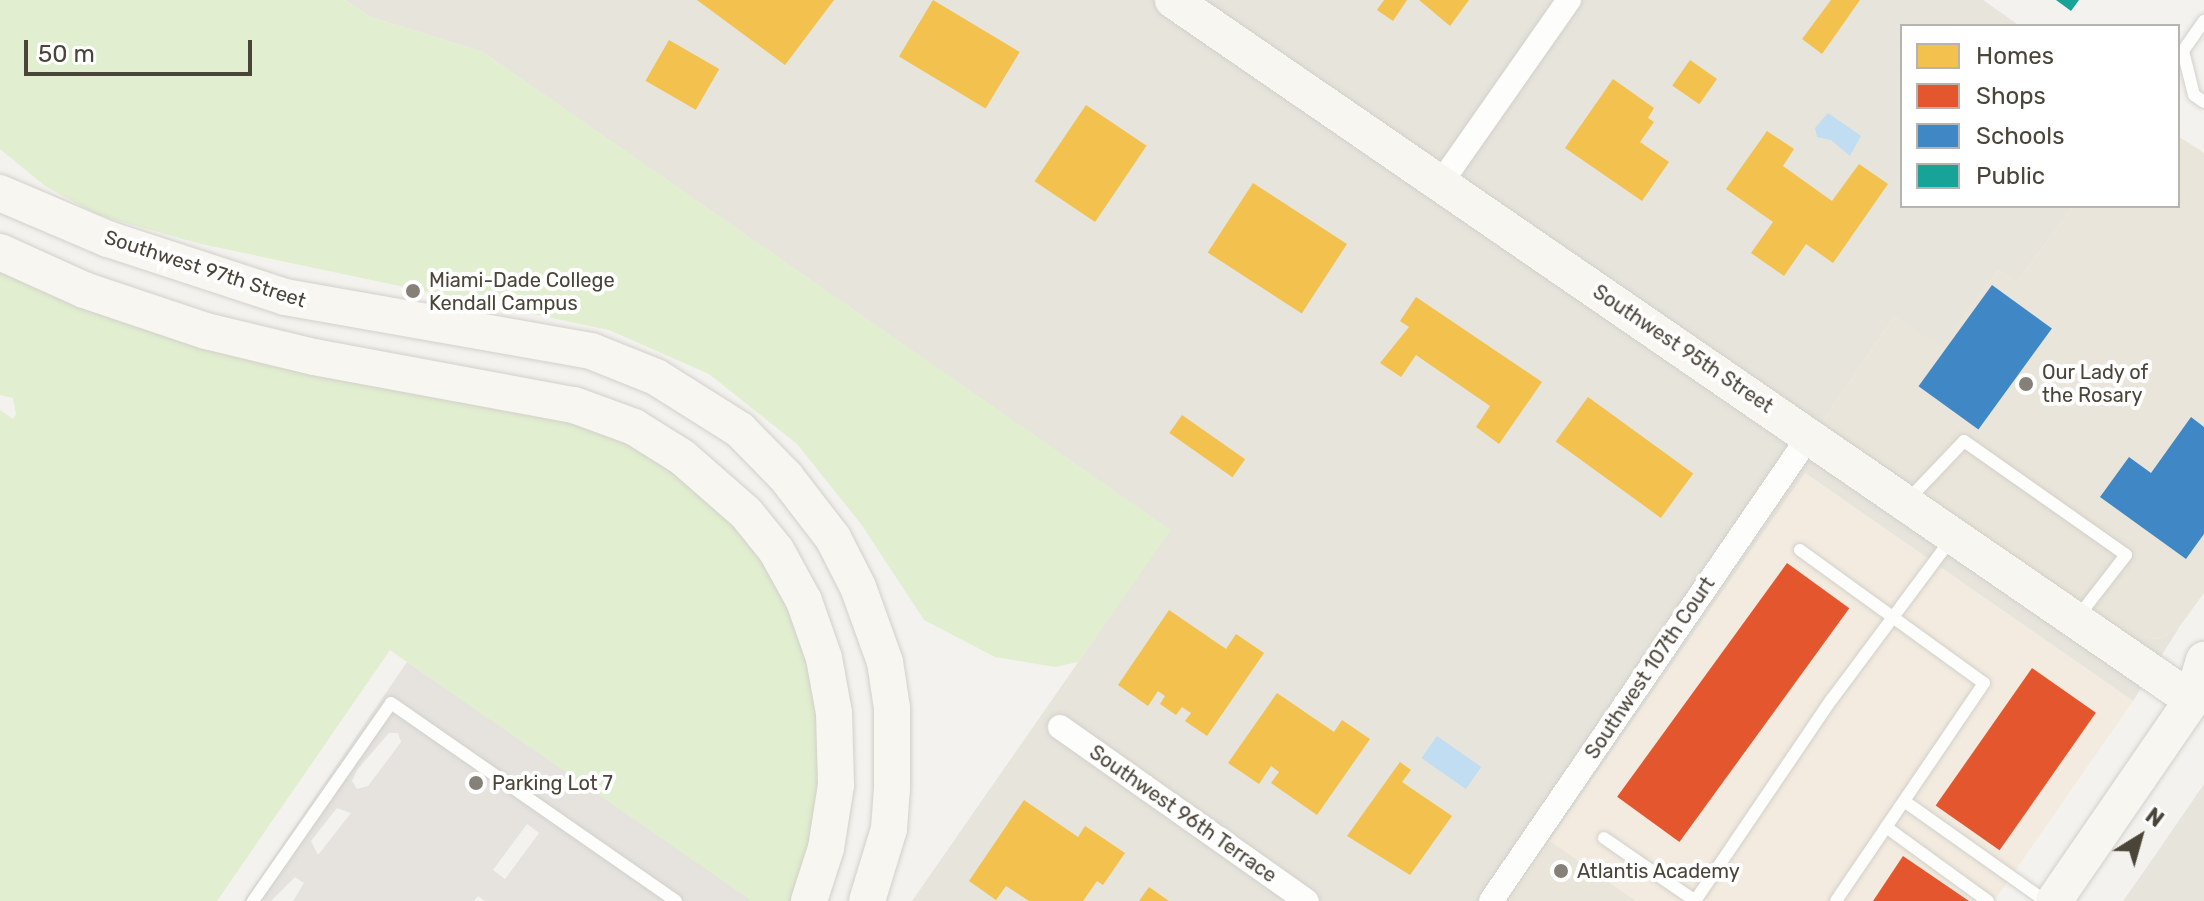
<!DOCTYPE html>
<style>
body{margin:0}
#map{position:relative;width:2204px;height:901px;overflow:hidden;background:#f4f2ee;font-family:Rubik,sans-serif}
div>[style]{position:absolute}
.residential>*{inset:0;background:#e7e4dc}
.commercial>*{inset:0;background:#f3ebdf}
.education>*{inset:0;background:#eae5da}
.green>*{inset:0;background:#e1eecf}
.parking>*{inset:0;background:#e6e3df}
.water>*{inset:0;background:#c0ddf1;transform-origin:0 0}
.homes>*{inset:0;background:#f2c14e;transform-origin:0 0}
.shops>*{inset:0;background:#e4572e;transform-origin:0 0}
.schools>*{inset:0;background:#3f88c5;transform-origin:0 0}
.public>*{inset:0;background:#17a398}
.roads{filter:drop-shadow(0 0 2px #d2d0cb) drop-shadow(0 0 2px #d2d0cb)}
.lane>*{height:12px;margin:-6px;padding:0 6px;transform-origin:6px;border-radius:6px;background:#fdfdfc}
.street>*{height:24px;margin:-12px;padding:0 12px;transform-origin:12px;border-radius:12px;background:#fdfdfc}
.secondary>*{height:36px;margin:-18px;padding:0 18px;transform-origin:18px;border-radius:18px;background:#f7f6f1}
.dots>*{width:22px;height:22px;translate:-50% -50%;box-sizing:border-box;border:4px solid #fff;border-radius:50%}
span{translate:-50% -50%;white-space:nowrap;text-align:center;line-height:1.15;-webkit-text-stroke:8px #fff;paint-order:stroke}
.street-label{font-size:20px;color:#4b4439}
.poi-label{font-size:20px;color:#4b4439}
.left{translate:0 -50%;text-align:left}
.legend{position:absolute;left:1900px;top:24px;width:280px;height:184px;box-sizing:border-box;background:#fff;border:2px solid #b7b4b0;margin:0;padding:10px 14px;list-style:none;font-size:24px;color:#4b4439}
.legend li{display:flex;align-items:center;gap:16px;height:40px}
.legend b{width:40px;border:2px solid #b7b4b0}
.north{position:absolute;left:2100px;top:797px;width:80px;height:80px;-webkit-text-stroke:6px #fff;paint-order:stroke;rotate:37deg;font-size:22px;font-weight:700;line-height:32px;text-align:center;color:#4b4439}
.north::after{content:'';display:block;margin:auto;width:28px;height:36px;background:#4b4439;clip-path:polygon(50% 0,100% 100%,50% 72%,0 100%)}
.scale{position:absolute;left:24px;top:40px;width:228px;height:36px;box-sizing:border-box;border:4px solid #4b4439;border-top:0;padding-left:10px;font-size:24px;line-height:28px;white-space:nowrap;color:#4b4439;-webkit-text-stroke:6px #fff;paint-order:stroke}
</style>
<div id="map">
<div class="residential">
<div style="clip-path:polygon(345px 0,1983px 0,2020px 26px,1902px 26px,1902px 206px,2073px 206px,2017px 282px,1998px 270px,1941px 347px,1894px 317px,1823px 421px,2135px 637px,2161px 639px,2180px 626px,2133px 701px,1805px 473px,1508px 901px,912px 901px,1170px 530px,483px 52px,371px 17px)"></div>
<div style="clip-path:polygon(2204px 784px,2204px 901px,2123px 901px,2158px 851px)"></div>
</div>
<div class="commercial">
<div style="clip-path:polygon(1805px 473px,2133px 701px,1994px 901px,1636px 901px,1550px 841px)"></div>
</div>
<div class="education">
<div style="clip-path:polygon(2178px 136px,2204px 153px,2204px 593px,2180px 626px,2161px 639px,2135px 637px,2121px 629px,1823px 421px,1894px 317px,1941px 346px,1998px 270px,2017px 282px,2073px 206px,2178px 206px)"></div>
<div style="clip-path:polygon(1550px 841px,1636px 901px,1508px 901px)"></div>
</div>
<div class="green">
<div style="clip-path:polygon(0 0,345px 0,371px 17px,483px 52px,1171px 530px,1078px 662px,1055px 667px,995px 657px,924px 620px,861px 524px,797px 444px,709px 374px,609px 330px,201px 244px,98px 215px,45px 186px,0 149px)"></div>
<div style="clip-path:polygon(0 271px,202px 348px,286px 369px,561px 419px,616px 437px,655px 457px,720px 508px,757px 551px,799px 628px,819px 701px,818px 813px,791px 901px,748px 901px,390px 650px,217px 901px,0 901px,0 410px,13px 419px,16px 414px,13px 398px,0 395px)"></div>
</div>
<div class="parking">
<div style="clip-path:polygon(evenodd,407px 662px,749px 899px,748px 901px,485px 901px,478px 896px,474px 901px,293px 901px,304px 883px,295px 877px,271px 901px,244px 901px,407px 662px,389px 733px,398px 733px,401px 742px,368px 786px,357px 789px,352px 781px,357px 770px,389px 733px,407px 662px,337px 808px,351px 813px,318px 855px,311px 841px,337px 808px,407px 662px,527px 824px,539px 833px,505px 879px,493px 870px,527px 824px)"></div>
</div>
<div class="water">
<div style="clip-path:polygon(1828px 113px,1861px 136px,1850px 156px,1831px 140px,1817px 137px,1815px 128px)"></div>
<div style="left:1437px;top:736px;width:54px;height:27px;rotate:35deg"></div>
</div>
<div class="homes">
<div style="clip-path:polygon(697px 0,834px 0,785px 65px)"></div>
<div style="left:933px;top:0;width:101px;height:66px;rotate:31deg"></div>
<div style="clip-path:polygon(1384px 0,1407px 0,1393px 21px,1377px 10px)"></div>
<div style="clip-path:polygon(1419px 0,1469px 0,1450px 26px)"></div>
<div style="clip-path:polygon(1831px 0,1860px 0,1822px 54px,1802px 39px)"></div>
<div style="left:669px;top:40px;width:58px;height:47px;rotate:30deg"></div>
<div style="left:1690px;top:60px;width:33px;height:31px;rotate:35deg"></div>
<div style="clip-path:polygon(1613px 79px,1654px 108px,1648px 118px,1654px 122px,1640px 142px,1669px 162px,1642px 201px,1565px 148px)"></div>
<div style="left:1086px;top:105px;width:73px;height:92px;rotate:34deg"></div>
<div style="clip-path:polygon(1767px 131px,1794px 149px,1783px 166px,1832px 201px,1859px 164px,1888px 184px,1833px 263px,1806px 244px,1784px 276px,1751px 253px,1773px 222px,1726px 189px)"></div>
<div style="left:1253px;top:183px;width:112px;height:83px;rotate:33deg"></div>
<div style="clip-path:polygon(1416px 297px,1542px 382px,1499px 444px,1476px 427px,1490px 406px,1416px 355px,1401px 377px,1380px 363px,1409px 327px,1400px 321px)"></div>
<div style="left:1588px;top:397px;width:130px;height:55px;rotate:36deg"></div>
<div style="left:1182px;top:415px;width:77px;height:22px;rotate:35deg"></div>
<div style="clip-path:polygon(1169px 610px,1226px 649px,1236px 634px,1264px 653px,1207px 736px,1185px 721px,1191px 713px,1182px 707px,1176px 715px,1160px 704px,1165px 696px,1158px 691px,1148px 706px,1118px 685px)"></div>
<div style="clip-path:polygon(1277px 693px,1334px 732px,1342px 720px,1370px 739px,1317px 815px,1271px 783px,1279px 772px,1271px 766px,1259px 784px,1228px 763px)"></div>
<div style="clip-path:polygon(1400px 762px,1411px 770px,1402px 782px,1452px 816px,1410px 875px,1347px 836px)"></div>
<div style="clip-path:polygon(1024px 800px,1078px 837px,1085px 826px,1125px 853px,1103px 885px,1097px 881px,1083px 901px,1029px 901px,1006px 886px,996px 900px,969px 881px)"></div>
<div style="clip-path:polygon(1149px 887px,1169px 901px,1139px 901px)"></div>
</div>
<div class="shops">
<div style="left:1787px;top:563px;width:77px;height:289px;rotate:36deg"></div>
<div style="left:2032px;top:668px;width:78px;height:168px;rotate:35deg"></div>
<div style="clip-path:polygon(1903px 856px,1969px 901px,1873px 901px)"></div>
</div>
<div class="schools">
<div style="left:1992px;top:285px;width:74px;height:125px;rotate:36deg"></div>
<div style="clip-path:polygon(2191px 417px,2204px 427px,2204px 534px,2186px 559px,2100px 497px,2129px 457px,2151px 473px)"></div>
</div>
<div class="public">
<div style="clip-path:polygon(2056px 0,2079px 0,2071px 11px)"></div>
</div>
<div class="roads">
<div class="lane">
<div style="left:2204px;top:21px;width:37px;rotate:125deg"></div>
<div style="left:2183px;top:51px;width:45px;rotate:76deg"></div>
<div style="left:2194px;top:95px;width:12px;rotate:35deg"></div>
<div style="left:1906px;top:502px;width:84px;rotate:-46.4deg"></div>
<div style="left:1964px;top:441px;width:198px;rotate:35.1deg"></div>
<div style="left:2126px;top:555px;width:80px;rotate:127.9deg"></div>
<div style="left:1800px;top:550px;width:227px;rotate:35.9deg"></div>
<div style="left:1984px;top:683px;width:263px;rotate:124.2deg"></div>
<div style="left:1904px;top:801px;width:173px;rotate:35.3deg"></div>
<div style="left:1886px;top:827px;width:126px;rotate:36deg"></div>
<div style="left:1604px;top:838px;width:109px;rotate:34.6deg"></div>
<div style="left:253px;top:901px;width:241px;rotate:-55.1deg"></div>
<div style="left:391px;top:703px;width:347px;rotate:34.8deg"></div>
<div style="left:1695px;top:901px;width:244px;rotate:-55.9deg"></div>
<div style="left:1832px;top:699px;width:201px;rotate:-53.3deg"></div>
</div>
<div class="street">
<div style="left:1440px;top:184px;width:225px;rotate:-55deg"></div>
<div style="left:1060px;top:727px;width:302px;rotate:35.2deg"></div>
<div style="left:1491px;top:901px;width:565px;rotate:-55.61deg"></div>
</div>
<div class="secondary">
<div style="left:1173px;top:0;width:1236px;rotate:34.49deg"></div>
<div style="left:0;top:193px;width:117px;rotate:23.1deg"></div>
<div style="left:108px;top:239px;width:186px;rotate:18.1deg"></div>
<div style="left:285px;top:297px;width:311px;rotate:10deg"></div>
<div style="left:591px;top:351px;width:70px;rotate:21.8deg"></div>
<div style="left:656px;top:377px;width:99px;rotate:32.2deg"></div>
<div style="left:740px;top:430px;width:66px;rotate:45.6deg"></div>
<div style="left:786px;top:477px;width:77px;rotate:52.4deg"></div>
<div style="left:833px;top:538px;width:55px;rotate:63deg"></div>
<div style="left:858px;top:587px;width:80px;rotate:70.2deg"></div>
<div style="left:885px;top:662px;width:47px;rotate:81.3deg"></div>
<div style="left:892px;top:708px;width:80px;rotate:90deg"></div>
<div style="left:892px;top:788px;width:41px;rotate:94.2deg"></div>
<div style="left:889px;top:829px;width:75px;rotate:107deg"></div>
<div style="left:0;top:252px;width:92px;rotate:24.3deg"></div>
<div style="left:84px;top:290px;width:129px;rotate:18.6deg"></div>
<div style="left:206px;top:331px;width:111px;rotate:13.5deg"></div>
<div style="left:314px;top:357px;width:264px;rotate:10.5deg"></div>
<div style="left:574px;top:405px;width:64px;rotate:20.1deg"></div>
<div style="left:634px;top:427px;width:57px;rotate:32deg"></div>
<div style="left:682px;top:457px;width:85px;rotate:41.2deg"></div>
<div style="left:746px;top:513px;width:48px;rotate:51deg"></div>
<div style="left:776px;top:550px;width:58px;rotate:61.2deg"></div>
<div style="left:804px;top:601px;width:60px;rotate:70.7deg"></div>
<div style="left:824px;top:658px;width:56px;rotate:79.7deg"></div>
<div style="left:834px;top:713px;width:72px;rotate:88.4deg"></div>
<div style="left:836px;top:785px;width:64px;rotate:99deg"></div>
<div style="left:826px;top:848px;width:56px;rotate:107.8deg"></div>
<div style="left:2054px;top:901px;width:244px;rotate:-55.5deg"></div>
<div style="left:2192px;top:700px;width:42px;rotate:-73.3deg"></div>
</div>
</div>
<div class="dots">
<div style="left:413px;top:291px;background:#868178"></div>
<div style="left:2026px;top:384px;background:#868178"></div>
<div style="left:476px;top:783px;background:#868178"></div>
<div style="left:1561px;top:871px;background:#868178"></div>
</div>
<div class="street-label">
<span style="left:205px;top:269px;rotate:18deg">Southwest 97th Street</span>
<span style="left:1683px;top:349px;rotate:34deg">Southwest 95th Street</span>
<span style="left:1650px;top:668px;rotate:-56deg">Southwest 107th Court</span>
<span style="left:1183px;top:814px;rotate:35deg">Southwest 96th Terrace</span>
</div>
<div class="poi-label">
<span class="left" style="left:429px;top:292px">Miami-Dade College<br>Kendall Campus</span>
<span class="left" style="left:2042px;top:384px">Our Lady of<br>the Rosary</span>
<span class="left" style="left:492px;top:783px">Parking Lot 7</span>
<span class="left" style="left:1577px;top:871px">Atlantis Academy</span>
</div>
<ul class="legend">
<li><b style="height:22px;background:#f2c14e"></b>Homes</li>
<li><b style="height:22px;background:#e4572e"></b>Shops</li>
<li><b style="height:22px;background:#3f88c5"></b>Schools</li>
<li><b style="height:22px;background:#17a398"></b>Public</li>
</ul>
<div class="north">N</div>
<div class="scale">50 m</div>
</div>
